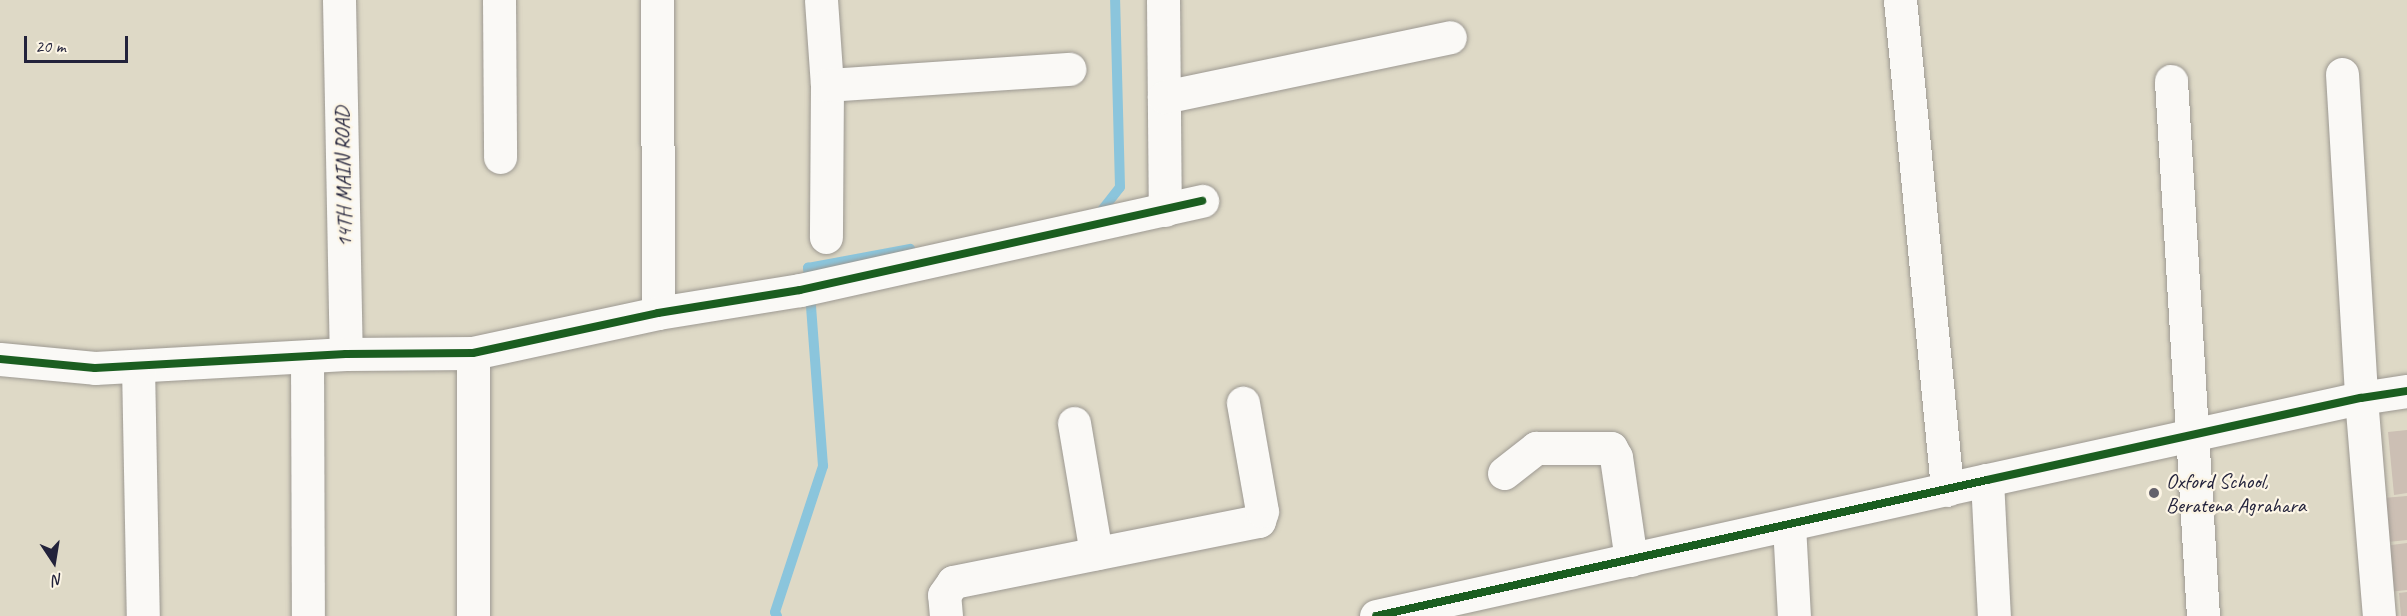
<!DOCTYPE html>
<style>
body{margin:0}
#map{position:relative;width:2407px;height:616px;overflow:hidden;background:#ded9c6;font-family:Caveat,sans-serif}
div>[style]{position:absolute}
.stream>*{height:10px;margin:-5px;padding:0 5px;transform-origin:5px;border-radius:5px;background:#8bc5dc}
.building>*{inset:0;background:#ccbfb4}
.roads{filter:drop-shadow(0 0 2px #9d9992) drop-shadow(0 0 2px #9d9992)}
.minor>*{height:33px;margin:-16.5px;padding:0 16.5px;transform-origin:16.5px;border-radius:16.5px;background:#faf9f6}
.cycleway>*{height:8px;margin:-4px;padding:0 4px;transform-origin:4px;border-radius:4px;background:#1b5e20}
.dots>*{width:16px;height:16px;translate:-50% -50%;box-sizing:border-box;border:3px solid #fcf5e5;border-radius:50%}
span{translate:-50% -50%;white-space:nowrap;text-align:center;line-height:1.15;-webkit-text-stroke:4.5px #fcf5e5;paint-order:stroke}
.street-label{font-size:21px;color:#22223b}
.poi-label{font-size:21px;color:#22223b}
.left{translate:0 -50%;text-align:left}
.north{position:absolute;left:24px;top:532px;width:60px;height:60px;-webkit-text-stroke:4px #fcf5e5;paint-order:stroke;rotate:168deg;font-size:16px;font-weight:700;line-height:24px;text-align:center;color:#22223b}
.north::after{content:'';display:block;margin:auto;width:21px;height:27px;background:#22223b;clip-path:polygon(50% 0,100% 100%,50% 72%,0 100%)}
.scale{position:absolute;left:24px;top:36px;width:104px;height:27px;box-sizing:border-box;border:3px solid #22223b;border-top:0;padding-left:8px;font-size:18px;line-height:21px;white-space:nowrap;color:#22223b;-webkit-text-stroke:4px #fcf5e5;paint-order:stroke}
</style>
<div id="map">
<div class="stream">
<div style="left:1099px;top:214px;width:34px;rotate:-52deg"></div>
<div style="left:1120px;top:187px;width:187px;rotate:-91.5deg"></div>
<div style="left:777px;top:616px;width:4px;rotate:-117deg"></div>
<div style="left:775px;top:612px;width:154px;rotate:-71.8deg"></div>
<div style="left:823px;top:466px;width:199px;rotate:-94.3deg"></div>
<div style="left:808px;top:268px;width:104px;rotate:-10.6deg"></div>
</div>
<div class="building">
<div style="clip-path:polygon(2407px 430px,2407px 493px,2394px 495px,2388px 432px)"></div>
<div style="clip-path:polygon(2407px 496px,2407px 540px,2388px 542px,2383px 498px)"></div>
<div style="clip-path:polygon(2407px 543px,2407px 590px,2389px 592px,2384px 546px)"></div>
<div style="clip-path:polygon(2407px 592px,2407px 616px,2401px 616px,2399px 593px)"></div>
</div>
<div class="roads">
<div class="minor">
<div style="left:339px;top:0;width:354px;rotate:88.9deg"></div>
<div style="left:499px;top:0;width:157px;rotate:89.6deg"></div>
<div style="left:657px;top:0;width:313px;rotate:89.8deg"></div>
<div style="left:821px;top:0;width:85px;rotate:86deg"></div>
<div style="left:827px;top:85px;width:152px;rotate:90.4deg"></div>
<div style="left:1163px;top:0;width:210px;rotate:89.5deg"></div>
<div style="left:1900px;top:0;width:492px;rotate:84.5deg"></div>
<div style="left:2342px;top:74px;width:325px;rotate:86.6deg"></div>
<div style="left:2361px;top:398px;width:219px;rotate:85.3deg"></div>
<div style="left:2171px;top:81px;width:536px;rotate:86.58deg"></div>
<div style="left:827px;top:85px;width:243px;rotate:-3.8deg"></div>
<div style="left:1164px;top:97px;width:292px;rotate:-11.8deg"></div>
<div style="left:473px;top:353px;width:263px;rotate:90deg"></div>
<div style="left:307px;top:357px;width:259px;rotate:89.8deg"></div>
<div style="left:0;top:359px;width:95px;rotate:5.4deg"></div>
<div style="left:95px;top:368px;width:251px;rotate:-3.2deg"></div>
<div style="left:346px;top:354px;width:127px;rotate:-0.5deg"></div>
<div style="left:473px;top:353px;width:189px;rotate:-12.2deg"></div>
<div style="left:658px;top:313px;width:144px;rotate:-9.2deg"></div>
<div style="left:800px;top:290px;width:412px;rotate:-12.5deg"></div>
<div style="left:138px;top:366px;width:250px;rotate:88.9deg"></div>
<div style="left:1074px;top:423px;width:132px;rotate:80.4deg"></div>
<div style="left:1504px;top:473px;width:41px;rotate:-38deg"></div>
<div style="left:1536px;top:448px;width:75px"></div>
<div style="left:1611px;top:448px;width:10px;rotate:61deg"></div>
<div style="left:1616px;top:457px;width:104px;rotate:81.7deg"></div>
<div style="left:1987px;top:480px;width:136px;rotate:87.1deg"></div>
<div style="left:1789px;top:525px;width:91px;rotate:86.9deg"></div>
<div style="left:946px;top:616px;width:21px;rotate:-95deg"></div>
<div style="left:944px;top:595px;width:16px;rotate:-55deg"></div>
<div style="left:953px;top:582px;width:312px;rotate:-11.3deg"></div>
<div style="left:1259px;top:521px;width:10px;rotate:-73deg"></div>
<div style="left:1262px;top:511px;width:110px;rotate:-100deg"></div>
<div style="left:1376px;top:616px;width:626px;rotate:-12.55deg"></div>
<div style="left:1987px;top:480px;width:383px;rotate:-12.4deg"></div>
<div style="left:2361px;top:398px;width:47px;rotate:-8.7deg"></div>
</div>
</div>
<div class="cycleway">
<div style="left:0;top:359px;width:95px;rotate:5.4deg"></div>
<div style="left:95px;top:368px;width:251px;rotate:-3.2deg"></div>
<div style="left:346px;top:354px;width:127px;rotate:-0.5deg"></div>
<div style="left:473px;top:353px;width:189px;rotate:-12.2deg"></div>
<div style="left:658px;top:313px;width:144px;rotate:-9.2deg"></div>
<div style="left:800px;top:290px;width:412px;rotate:-12.5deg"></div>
<div style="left:1376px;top:616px;width:626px;rotate:-12.55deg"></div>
<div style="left:1987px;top:480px;width:383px;rotate:-12.4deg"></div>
<div style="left:2361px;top:398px;width:47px;rotate:-8.7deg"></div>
</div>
<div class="dots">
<div style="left:2154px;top:493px;background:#64626c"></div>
</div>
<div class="street-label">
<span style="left:343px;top:177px;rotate:-91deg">14TH MAIN ROAD</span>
</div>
<div class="poi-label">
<span class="left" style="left:2166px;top:493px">Oxford School,<br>Beratena Agrahara</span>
</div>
<div class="north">N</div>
<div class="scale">20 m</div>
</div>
